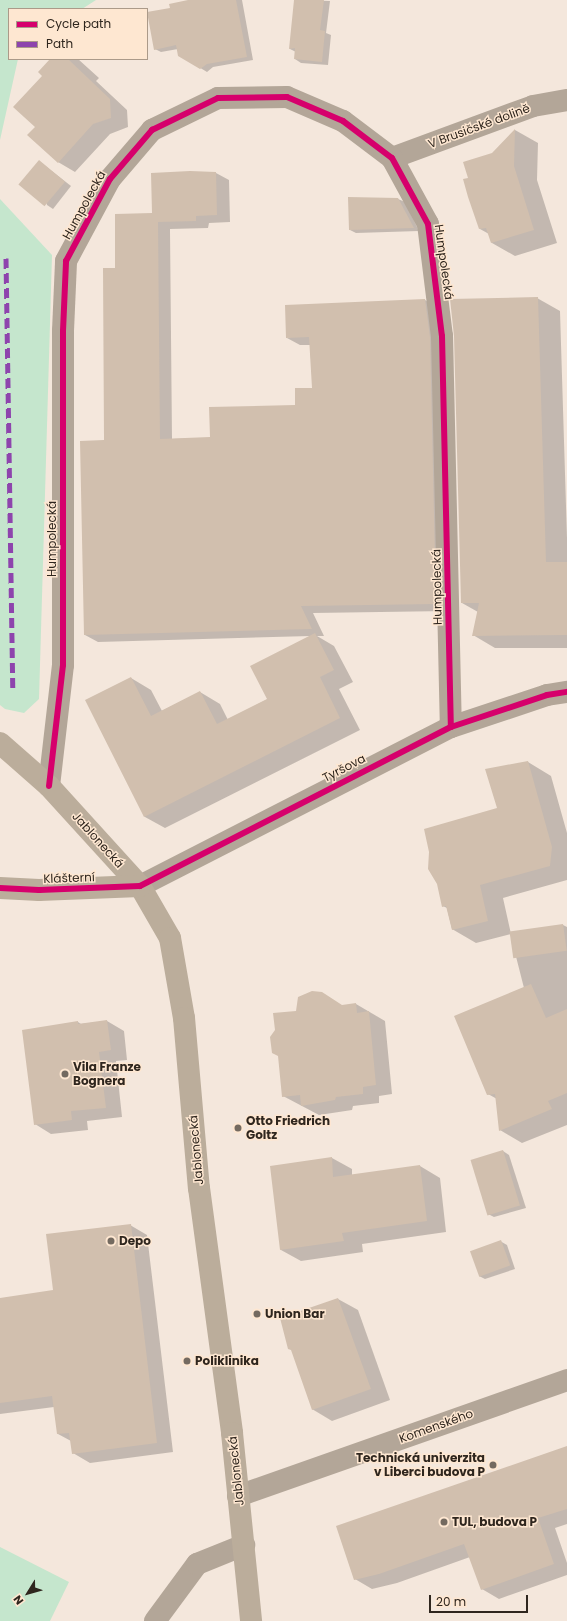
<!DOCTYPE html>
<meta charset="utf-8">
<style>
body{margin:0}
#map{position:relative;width:567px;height:1621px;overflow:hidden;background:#f4e7dc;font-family:Poppins,sans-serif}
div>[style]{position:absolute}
.green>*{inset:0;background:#c5e6cd}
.shadow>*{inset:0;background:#0003}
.building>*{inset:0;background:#d1bfae;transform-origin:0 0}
.street>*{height:22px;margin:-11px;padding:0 11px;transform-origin:11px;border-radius:11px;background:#b3a698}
.secondary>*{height:22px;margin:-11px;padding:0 11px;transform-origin:11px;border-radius:11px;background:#bbad9b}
.quiet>*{height:5px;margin-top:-2.5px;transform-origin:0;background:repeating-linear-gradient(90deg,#8e44ad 0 10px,transparent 0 15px)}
.cycleway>*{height:6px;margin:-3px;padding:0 3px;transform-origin:3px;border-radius:3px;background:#d6006c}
.dots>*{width:11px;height:11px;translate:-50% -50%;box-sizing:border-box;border:2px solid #fee7d1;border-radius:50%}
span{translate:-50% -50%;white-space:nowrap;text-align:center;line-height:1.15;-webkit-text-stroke:3px #fee7d1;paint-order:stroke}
.street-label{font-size:12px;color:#2f261e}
.poi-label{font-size:12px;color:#2f261e;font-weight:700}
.left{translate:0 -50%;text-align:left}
.right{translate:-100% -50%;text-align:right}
.legend{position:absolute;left:8px;top:8px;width:140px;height:52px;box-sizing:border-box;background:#fee7d1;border:1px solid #ab9a89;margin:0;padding:5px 7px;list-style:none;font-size:12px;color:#2f261e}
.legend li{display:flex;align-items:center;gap:8px;height:20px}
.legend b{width:20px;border:1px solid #ab9a89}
.north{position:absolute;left:8px;top:1573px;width:40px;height:40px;-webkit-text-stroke:3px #fee7d1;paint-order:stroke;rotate:233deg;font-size:11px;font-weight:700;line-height:16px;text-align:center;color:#2f261e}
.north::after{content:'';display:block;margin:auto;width:14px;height:18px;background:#2f261e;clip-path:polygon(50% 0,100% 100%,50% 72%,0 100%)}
.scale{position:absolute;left:429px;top:1595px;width:99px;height:18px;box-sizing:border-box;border:2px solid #2f261e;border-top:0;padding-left:5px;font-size:12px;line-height:14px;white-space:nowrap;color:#2f261e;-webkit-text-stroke:3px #fee7d1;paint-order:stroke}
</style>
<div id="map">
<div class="green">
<div style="clip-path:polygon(0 0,96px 0,82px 9px,9px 9px,9px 59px,18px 59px,0 140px)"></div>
<div style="clip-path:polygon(0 199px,52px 255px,39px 699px,24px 713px,5px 709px,0 705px)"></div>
<div style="clip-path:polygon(0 1547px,69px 1582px,50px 1621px,0 1621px)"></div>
</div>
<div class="shadow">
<div style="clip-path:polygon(194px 0,242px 0,253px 60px,213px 67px,207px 72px,179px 55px,178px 49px,161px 52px,155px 49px,171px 8px)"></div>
<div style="clip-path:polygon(295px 0,330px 1px,326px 33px,331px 35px,328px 65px,301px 63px,295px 59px,296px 52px,290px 49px)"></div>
<div style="clip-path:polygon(53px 59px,78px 59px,99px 78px,96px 81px,127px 110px,128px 127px,110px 134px,75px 172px,58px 162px,36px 127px)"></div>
<div style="clip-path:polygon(515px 130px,538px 143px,537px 180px,557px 243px,515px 256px,492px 243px,489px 234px,480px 229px,492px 154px)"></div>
<div style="clip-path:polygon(39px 161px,71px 186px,53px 209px,47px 205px)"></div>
<div style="clip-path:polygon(216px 173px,229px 180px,230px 222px,209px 223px,208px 228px,170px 229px,172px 439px,211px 438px,296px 406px,313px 389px,310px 345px,300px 345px,287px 338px,425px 300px,438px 308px,448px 611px,313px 613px,324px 636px,317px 636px,334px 646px,353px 682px,339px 689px,360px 730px,165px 828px,145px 817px,87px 701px,131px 678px,151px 690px,162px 711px,200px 692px,220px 704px,228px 720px,268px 699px,311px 636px,98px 642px,85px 635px,105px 441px,116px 269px,154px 214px)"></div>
<div style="clip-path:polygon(398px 199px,405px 202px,419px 231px,356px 233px,350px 230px)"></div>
<div style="clip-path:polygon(537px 298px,560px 311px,567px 538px,567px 648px,495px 648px,473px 635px,478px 612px,462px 603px)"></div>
<div style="clip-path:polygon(528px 762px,551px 776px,567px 833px,567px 880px,503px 898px,511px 934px,476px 943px,452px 929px,447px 908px,443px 906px)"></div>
<div style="clip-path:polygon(563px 925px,567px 927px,567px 1125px,522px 1143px,500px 1130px,497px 1099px,488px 1094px,524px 988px,511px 937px)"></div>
<div style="clip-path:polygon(356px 1004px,385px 1021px,392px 1094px,379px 1096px,379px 1103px,353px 1106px,352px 1110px,319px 1115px,283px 1096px,344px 1006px)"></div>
<div style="clip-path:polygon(107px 1021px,124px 1031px,127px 1060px,116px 1061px,122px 1117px,87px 1121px,88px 1130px,51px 1134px,35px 1124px,78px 1022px,81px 1024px)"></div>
<div style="clip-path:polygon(503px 1151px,509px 1155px,526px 1208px,494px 1217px,488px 1214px)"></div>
<div style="clip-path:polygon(332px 1158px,352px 1169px,352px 1176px,420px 1166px,440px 1178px,446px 1232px,362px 1244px,363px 1252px,301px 1261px,281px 1250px,271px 1167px)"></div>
<div style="clip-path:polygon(130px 1225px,147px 1235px,173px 1452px,90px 1463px,73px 1453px,71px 1441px,58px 1434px,54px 1407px,0 1414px,0 1299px,54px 1291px)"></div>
<div style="clip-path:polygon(500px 1241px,507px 1245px,515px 1269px,485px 1279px,479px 1276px)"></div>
<div style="clip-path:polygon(338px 1299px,358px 1310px,390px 1400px,332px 1421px,312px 1409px)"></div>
<div style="clip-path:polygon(567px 1447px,567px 1524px,555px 1528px,567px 1563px,567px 1575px,499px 1599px,482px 1589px,470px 1557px,397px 1583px,372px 1589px,355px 1579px)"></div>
</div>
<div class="building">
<div style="clip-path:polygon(188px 0,236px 0,247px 57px,207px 64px,200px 69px,178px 56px,176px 45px,154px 50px,147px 12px,170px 8px,169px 4px)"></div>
<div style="clip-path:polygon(294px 0,324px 0,320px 30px,325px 31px,322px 62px,294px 59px,295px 48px,289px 49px)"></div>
<div style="clip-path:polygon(50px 59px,68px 59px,110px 99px,111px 118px,93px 124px,58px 163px,27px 135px,35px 127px,13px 107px,42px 76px,38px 72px)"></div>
<div style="clip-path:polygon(515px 129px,514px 166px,534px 230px,491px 243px,486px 228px,479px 229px,468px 197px,463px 179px,468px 178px,463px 162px,492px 153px)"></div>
<div style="left:39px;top:160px;width:34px;height:32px;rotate:40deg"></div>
<div style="clip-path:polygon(190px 171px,216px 172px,217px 215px,196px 216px,196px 221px,158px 222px,160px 439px,210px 437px,209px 407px,295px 405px,295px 388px,312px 388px,309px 337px,286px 338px,285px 305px,425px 299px,430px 337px,436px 604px,301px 606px,312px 629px,84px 635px,80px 441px,104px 440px,103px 268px,115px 268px,115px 214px,152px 213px,151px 173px)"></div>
<div style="clip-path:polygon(348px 197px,398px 198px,414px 228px,349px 230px)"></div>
<div style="clip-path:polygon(538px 297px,546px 562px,567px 562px,567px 635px,472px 636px,479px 603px,461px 603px,454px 336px,450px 299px)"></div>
<div style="clip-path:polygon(315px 633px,334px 670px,320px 677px,340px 718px,144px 817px,85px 700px,131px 677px,151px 716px,200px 691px,217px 724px,267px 699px,250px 666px)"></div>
<div style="clip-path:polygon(528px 761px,552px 847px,550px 866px,480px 885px,488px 921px,452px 930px,446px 906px,442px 907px,437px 884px,428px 869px,429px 852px,424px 829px,497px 808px,485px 769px)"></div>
<div style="left:563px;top:924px;width:27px;height:54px;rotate:82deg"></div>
<div style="clip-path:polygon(531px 984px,546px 1018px,567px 1009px,567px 1093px,548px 1101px,552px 1109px,499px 1131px,495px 1094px,487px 1095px,454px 1016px)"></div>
<div style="clip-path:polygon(312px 991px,322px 992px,342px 1005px,356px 1003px,357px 1013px,369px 1011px,376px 1085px,363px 1087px,363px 1094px,336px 1097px,335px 1100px,301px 1106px,300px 1095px,282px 1097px,278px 1056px,272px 1053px,270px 1037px,275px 1030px,273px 1013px,296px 1011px,298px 997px)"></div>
<div style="clip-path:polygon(107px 1020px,111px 1050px,99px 1052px,106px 1108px,71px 1111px,72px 1120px,34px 1125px,22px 1030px,78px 1021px,78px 1024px)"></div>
<div style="left:503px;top:1150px;width:58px;height:34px;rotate:73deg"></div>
<div style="clip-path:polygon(332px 1157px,333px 1177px,420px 1165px,427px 1221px,342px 1233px,344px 1241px,280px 1250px,270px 1166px)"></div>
<div style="clip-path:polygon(131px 1224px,157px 1443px,72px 1454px,69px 1433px,57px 1434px,52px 1396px,0 1403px,0 1298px,53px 1290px,46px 1234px)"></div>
<div style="left:501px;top:1240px;width:27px;height:33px;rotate:70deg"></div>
<div style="clip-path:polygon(338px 1298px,371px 1389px,312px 1410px,291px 1350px,288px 1349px,280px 1318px)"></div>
<div style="clip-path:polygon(567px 1446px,567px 1509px,538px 1518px,554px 1564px,481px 1590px,464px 1544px,379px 1574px,354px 1580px,336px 1526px)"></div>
</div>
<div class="street">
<div style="left:392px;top:158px;width:150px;rotate:-20.2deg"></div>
<div style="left:533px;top:106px;width:35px;rotate:-10deg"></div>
<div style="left:49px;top:786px;width:122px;rotate:-83.4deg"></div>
<div style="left:63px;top:665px;width:334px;rotate:-90deg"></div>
<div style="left:63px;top:331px;width:70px;rotate:-87.5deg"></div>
<div style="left:66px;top:261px;width:93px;rotate:-61.8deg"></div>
<div style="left:110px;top:179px;width:65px;rotate:-49.4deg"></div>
<div style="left:152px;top:130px;width:73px;rotate:-25.9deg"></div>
<div style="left:218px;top:98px;width:69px;rotate:-0.8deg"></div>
<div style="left:287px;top:97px;width:61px;rotate:23.2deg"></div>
<div style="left:343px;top:121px;width:61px;rotate:37.1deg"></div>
<div style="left:392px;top:158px;width:75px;rotate:61.4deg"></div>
<div style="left:428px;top:224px;width:113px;rotate:82.9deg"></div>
<div style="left:442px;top:336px;width:391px;rotate:88.7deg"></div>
<div style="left:140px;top:886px;width:349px;rotate:-27.1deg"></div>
<div style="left:451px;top:727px;width:101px;rotate:-18.4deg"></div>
<div style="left:547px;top:695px;width:20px;rotate:-9deg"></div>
<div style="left:238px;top:1496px;width:349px;rotate:-19.4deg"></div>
<div style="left:155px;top:1621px;width:71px;rotate:-53.6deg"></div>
<div style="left:197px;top:1564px;width:51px;rotate:-22deg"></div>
</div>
<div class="secondary">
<div style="left:0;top:743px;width:65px;rotate:41.3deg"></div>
<div style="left:49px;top:786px;width:135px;rotate:47.7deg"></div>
<div style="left:140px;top:886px;width:60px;rotate:60deg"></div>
<div style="left:170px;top:938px;width:81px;rotate:80.1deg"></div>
<div style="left:184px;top:1018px;width:171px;rotate:85deg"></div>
<div style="left:199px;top:1188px;width:247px;rotate:82.3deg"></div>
<div style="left:232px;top:1433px;width:189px;rotate:84.2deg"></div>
<div style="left:0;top:888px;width:39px;rotate:3deg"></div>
<div style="left:39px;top:890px;width:101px;rotate:-2.3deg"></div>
</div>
<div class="quiet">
<div style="left:6px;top:258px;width:433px;rotate:89.1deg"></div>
</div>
<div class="cycleway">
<div style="left:49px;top:786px;width:122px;rotate:-83.4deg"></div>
<div style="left:63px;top:665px;width:334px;rotate:-90deg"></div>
<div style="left:63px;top:331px;width:70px;rotate:-87.5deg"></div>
<div style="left:66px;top:261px;width:93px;rotate:-61.8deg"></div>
<div style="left:110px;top:179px;width:65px;rotate:-49.4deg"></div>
<div style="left:152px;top:130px;width:73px;rotate:-25.9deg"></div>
<div style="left:218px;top:98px;width:69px;rotate:-0.8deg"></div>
<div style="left:287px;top:97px;width:61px;rotate:23.2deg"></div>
<div style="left:343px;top:121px;width:61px;rotate:37.1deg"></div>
<div style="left:392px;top:158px;width:75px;rotate:61.4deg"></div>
<div style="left:428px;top:224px;width:113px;rotate:82.9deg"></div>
<div style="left:442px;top:336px;width:391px;rotate:88.7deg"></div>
<div style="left:0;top:888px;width:39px;rotate:3deg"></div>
<div style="left:39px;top:890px;width:101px;rotate:-2.3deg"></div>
<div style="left:140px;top:886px;width:349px;rotate:-27.1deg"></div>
<div style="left:451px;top:727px;width:101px;rotate:-18.4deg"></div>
<div style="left:547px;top:695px;width:20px;rotate:-9deg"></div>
</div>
<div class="dots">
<div style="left:65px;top:1074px;background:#746a60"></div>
<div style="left:238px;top:1128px;background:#746a60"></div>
<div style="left:111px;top:1241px;background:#746a60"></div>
<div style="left:257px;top:1314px;background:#746a60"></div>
<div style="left:187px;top:1361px;background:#746a60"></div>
<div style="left:493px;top:1465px;background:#746a60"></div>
<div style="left:444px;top:1522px;background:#746a60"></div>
</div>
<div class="street-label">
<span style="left:479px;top:126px;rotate:-20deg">V Brusičské dolině</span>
<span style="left:84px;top:205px;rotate:-61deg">Humpolecká</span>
<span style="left:444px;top:262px;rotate:82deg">Humpolecká</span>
<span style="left:52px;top:539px;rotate:-90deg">Humpolecká</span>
<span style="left:437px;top:587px;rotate:-91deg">Humpolecká</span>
<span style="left:344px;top:768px;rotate:-27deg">Tyršova</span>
<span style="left:98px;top:840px;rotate:48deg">Jablonecká</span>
<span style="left:69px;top:878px;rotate:-2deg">Klášterní</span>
<span style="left:196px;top:1150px;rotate:-95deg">Jablonecká</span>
<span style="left:436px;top:1426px;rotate:-20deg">Komenského</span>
<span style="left:236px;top:1471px;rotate:-96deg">Jablonecká</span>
</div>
<div class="poi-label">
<span class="left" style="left:73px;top:1074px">Vila Franze<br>Bognera</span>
<span class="left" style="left:246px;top:1128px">Otto Friedrich<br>Goltz</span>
<span class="left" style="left:119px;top:1241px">Depo</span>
<span class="left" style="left:265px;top:1314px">Union Bar</span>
<span class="left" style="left:195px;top:1361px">Poliklinika</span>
<span class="right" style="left:485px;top:1465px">Technická univerzita<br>v Liberci budova P</span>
<span class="left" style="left:452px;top:1522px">TUL, budova P</span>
</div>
<ul class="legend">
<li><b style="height:5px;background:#d6006c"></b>Cycle path</li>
<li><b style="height:5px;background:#8e44ad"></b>Path</li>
</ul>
<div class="north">N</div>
<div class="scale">20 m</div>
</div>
